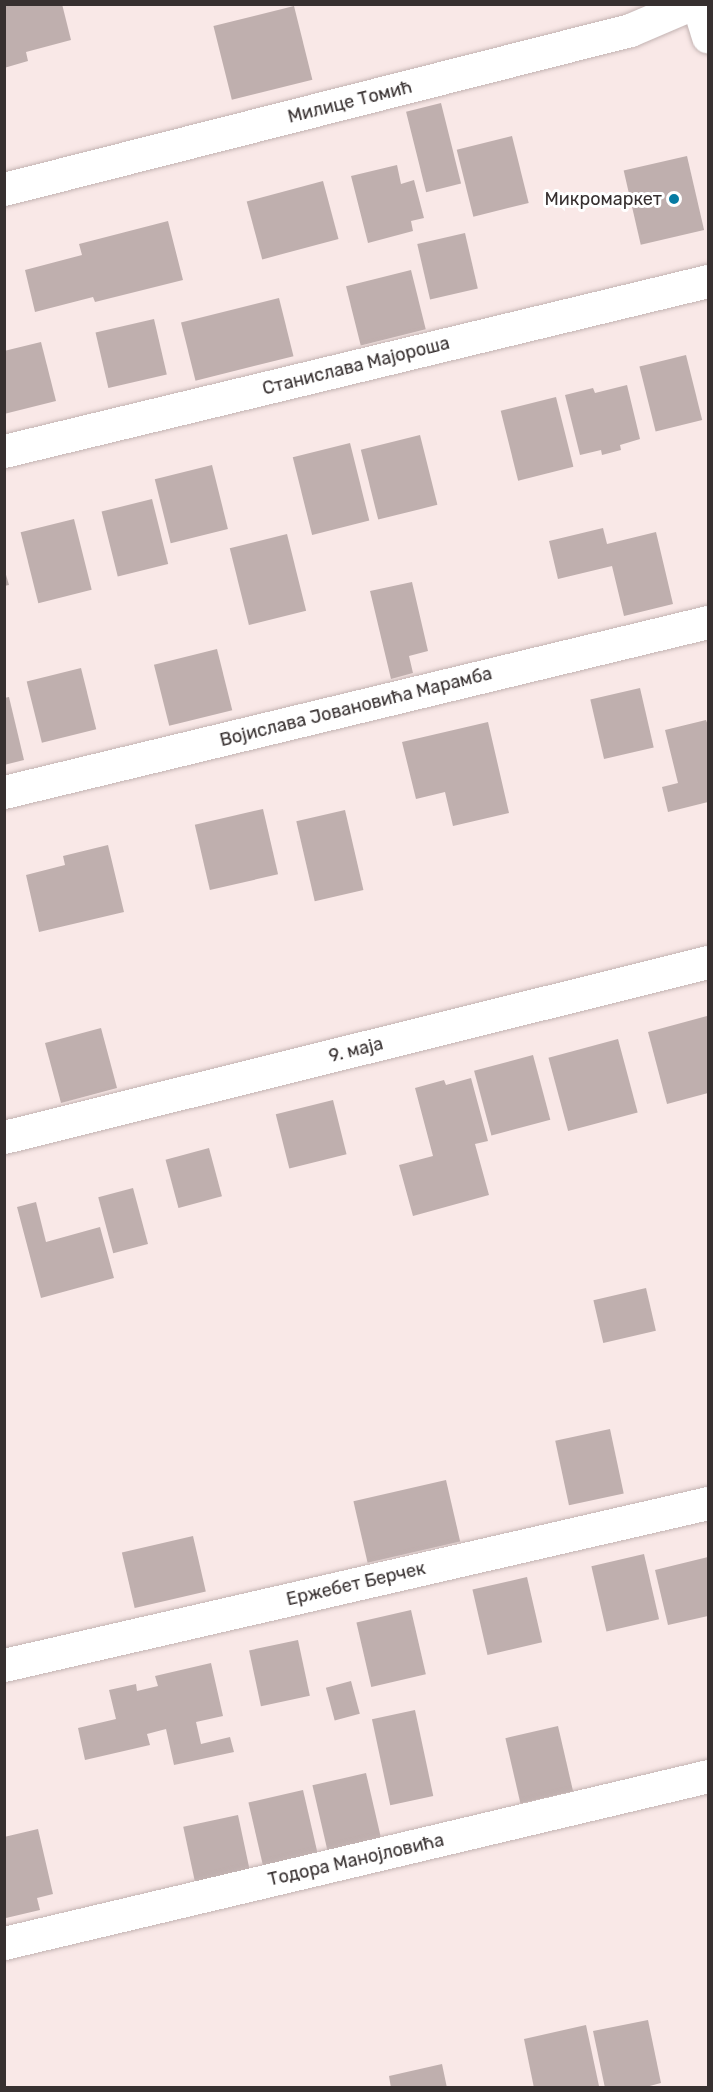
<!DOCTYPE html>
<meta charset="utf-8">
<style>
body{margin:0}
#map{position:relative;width:713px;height:2092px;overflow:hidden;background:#f9e8e7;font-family:Rubik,sans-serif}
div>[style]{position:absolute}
.building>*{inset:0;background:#bfafae;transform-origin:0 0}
.roads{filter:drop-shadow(0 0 2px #c3b3b2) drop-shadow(0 0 2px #c3b3b2)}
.minor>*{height:33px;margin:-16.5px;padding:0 16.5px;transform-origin:16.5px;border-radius:16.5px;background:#fff}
.dots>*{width:16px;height:16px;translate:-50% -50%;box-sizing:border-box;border:3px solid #fff;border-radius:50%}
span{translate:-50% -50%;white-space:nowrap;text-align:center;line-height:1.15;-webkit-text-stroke:6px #fff;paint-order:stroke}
.street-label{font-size:18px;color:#373030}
.poi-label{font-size:18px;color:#373030}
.right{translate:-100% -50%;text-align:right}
.frame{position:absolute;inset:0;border:6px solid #373030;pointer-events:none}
</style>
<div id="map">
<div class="building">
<div style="clip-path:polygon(4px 4px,62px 4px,71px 40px,26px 52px,28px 61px,4px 68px)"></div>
<div style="left:294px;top:6px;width:76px;height:83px;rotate:76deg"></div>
<div style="left:441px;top:103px;width:83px;height:36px;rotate:76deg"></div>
<div style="left:512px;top:136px;width:69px;height:57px;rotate:76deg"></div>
<div style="left:687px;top:156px;width:76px;height:65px;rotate:77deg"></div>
<div style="clip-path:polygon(397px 165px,401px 184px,414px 180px,424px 218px,411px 221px,413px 231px,368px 243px,351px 176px)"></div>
<div style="left:323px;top:181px;width:60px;height:79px;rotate:75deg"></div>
<div style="clip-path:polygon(168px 221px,183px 280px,95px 302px,93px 297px,35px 312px,25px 270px,82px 255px,79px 244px)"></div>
<div style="left:465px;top:233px;width:57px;height:49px;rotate:77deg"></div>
<div style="left:411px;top:270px;width:61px;height:67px;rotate:76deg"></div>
<div style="left:279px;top:298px;width:60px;height:101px;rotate:76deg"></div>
<div style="left:154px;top:319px;width:57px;height:60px;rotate:77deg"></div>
<div style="clip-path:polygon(41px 342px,56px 401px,4px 414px,4px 351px)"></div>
<div style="left:686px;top:355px;width:67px;height:48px;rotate:76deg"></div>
<div style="clip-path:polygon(627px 385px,640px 439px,620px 445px,621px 450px,602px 455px,601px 450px,580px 455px,565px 395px,593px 388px,595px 393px)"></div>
<div style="left:556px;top:397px;width:72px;height:57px;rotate:76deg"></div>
<div style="left:420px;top:435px;width:72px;height:61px;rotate:76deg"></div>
<div style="left:350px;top:443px;width:80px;height:59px;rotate:76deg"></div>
<div style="left:212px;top:465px;width:66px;height:59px;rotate:76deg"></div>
<div style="left:152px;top:499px;width:67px;height:52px;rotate:76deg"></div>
<div style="left:74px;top:519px;width:73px;height:55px;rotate:76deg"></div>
<div style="clip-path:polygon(603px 528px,607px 544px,656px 532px,673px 604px,624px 616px,612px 566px,558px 579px,549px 541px)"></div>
<div style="left:287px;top:534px;width:79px;height:59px;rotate:76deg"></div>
<div style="clip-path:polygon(4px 568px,9px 585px,4px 586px)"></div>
<div style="clip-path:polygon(412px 582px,428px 651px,409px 656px,413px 673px,391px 679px,370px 591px)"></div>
<div style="left:217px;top:649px;width:63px;height:65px;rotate:76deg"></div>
<div style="left:81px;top:668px;width:63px;height:56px;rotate:76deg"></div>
<div style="left:640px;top:688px;width:61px;height:51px;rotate:77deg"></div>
<div style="clip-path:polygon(9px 697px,24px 760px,4px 765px,4px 698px)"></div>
<div style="clip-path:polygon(706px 720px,708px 725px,708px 802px,668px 812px,662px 787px,678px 783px,665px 730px)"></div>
<div style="clip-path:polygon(488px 722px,509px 813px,453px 826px,445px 792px,416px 799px,402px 742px)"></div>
<div style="left:263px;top:809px;width:67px;height:70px;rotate:77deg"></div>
<div style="left:345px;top:810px;width:82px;height:50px;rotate:77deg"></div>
<div style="clip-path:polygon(108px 845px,124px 912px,39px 932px,26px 875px,65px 865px,63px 856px)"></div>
<div style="clip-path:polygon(707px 1016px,708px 1093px,667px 1104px,648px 1032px)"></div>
<div style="left:101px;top:1028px;width:62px;height:58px;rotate:75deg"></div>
<div style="left:618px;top:1039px;width:76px;height:72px;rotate:75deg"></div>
<div style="left:533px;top:1055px;width:67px;height:61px;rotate:75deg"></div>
<div style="clip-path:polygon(471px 1078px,488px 1141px,475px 1144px,489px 1195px,413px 1216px,399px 1165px,433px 1156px,415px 1088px,444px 1080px,446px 1085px)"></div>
<div style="left:333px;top:1100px;width:56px;height:59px;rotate:76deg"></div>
<div style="left:209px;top:1148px;width:50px;height:45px;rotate:75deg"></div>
<div style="left:133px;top:1188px;width:58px;height:36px;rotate:75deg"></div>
<div style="clip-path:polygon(36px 1202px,46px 1242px,100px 1227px,114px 1278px,41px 1298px,17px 1207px)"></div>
<div style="left:646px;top:1288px;width:44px;height:54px;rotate:77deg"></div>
<div style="left:610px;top:1429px;width:66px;height:56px;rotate:78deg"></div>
<div style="left:446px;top:1480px;width:63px;height:95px;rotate:77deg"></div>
<div style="left:193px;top:1536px;width:57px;height:73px;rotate:77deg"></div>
<div style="left:644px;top:1554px;width:67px;height:54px;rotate:77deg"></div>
<div style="clip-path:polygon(708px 1557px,708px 1616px,668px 1625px,655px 1570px)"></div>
<div style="left:527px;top:1577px;width:67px;height:56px;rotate:77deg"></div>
<div style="left:411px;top:1610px;width:66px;height:56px;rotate:77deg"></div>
<div style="left:298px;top:1640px;width:57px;height:50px;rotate:78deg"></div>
<div style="clip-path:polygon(211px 1663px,223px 1716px,196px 1722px,201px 1744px,230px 1737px,234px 1752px,174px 1765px,166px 1729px,147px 1734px,150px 1745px,85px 1760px,78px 1728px,116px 1719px,109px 1690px,136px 1684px,137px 1691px,158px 1686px,155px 1676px)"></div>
<div style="left:351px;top:1681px;width:34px;height:26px;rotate:75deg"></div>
<div style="left:415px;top:1710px;width:88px;height:44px;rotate:78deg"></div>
<div style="left:558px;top:1726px;width:67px;height:54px;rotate:77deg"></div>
<div style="left:366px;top:1773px;width:69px;height:55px;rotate:77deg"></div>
<div style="left:303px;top:1790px;width:70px;height:56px;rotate:77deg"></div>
<div style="left:238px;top:1815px;width:61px;height:56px;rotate:78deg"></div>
<div style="clip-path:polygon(38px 1829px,53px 1894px,37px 1898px,40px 1910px,6px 1918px,4px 1837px)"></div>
<div style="clip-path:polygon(648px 2020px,661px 2083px,642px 2088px,605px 2088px,593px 2031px)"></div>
<div style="clip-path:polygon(586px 2025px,599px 2086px,534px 2088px,524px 2039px)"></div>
<div style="clip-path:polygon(442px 2064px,447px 2088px,391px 2088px,389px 2076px)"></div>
</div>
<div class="roads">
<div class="minor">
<div style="left:698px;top:4px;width:34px;rotate:73deg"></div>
<div style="left:4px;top:189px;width:646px;rotate:-14.25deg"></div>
<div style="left:630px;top:30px;width:66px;rotate:-23.1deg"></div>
<div style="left:4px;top:451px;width:724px;rotate:-13.58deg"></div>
<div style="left:4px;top:792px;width:724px;rotate:-13.58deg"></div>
<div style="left:4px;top:1137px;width:725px;rotate:-13.96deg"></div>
<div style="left:4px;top:1665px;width:722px;rotate:-12.96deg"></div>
<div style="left:4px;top:1943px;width:724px;rotate:-13.34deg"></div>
</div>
</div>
<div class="dots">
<div style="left:674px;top:199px;background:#067ba3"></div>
</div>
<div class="street-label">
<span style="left:350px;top:102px;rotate:-14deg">Милице Томић</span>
<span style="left:356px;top:366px;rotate:-14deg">Станислава Мајороша</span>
<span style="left:356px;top:707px;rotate:-14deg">Војислава Јовановића Марамба</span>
<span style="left:356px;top:1050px;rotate:-14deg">9. маја</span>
<span style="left:356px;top:1584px;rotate:-13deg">Ержебет Берчек</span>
<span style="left:356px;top:1860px;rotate:-13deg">Тодора Манојловића</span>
</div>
<div class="poi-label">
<span class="right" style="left:662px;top:199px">Микромаркет</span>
</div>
<div class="frame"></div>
</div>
